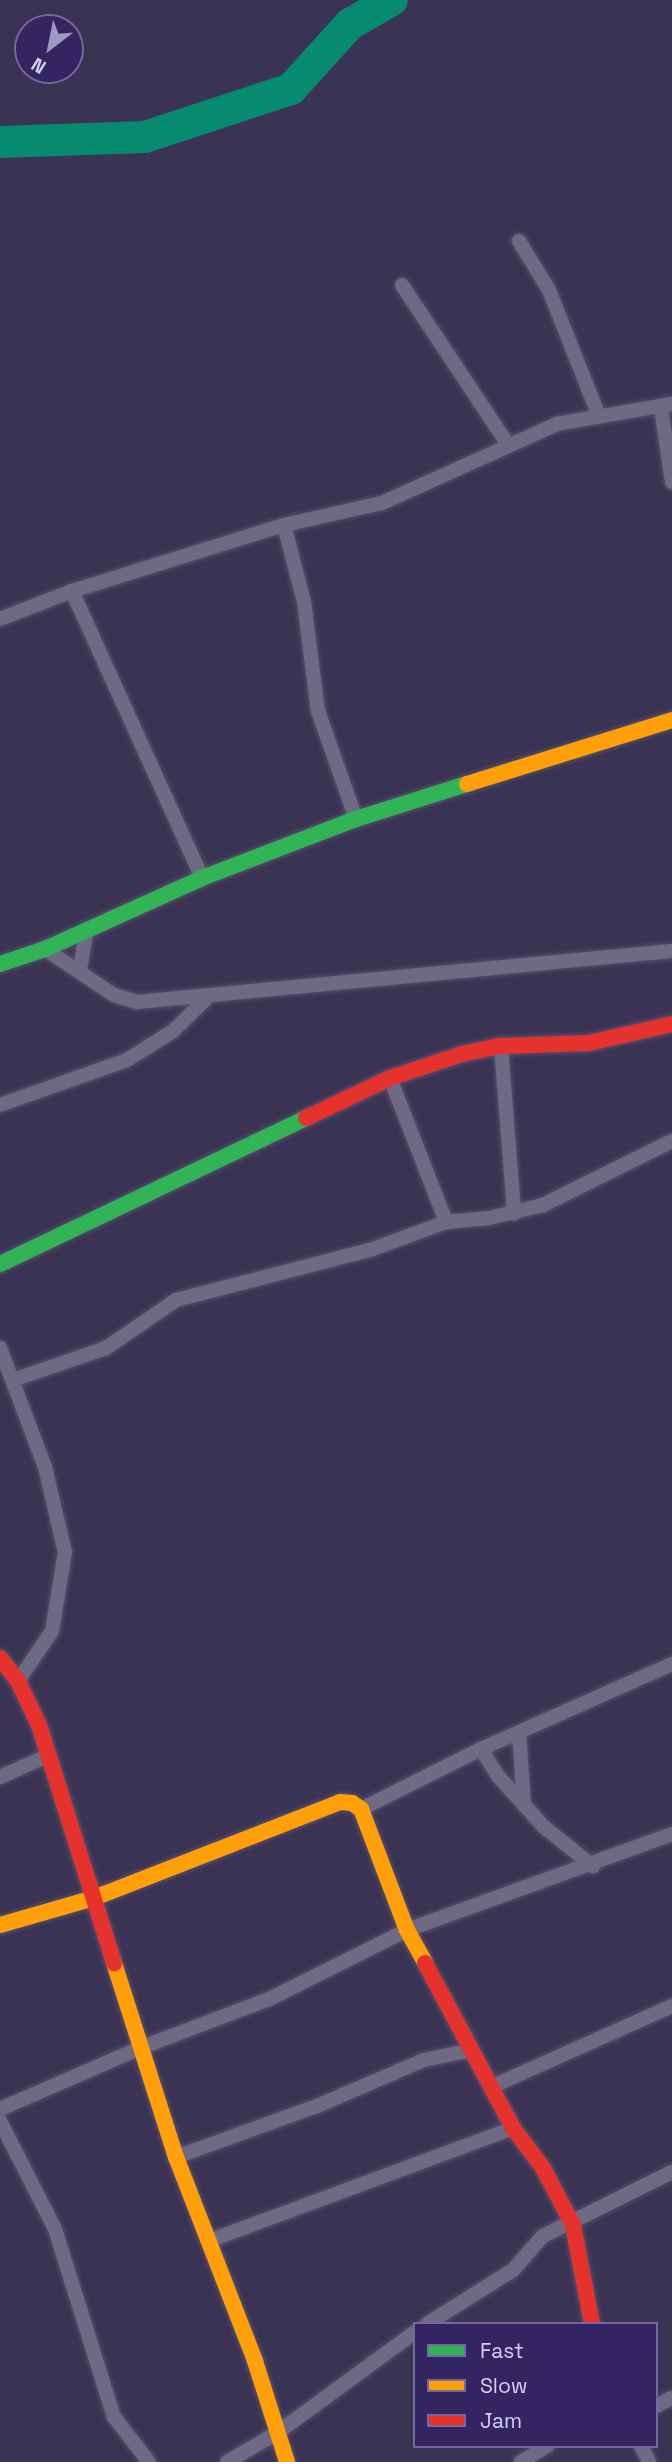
<!DOCTYPE html>
<style>
body{margin:0}
#map{position:relative;width:672px;height:2462px;overflow:hidden;background:#3b3354;font-family:"Space Grotesk",sans-serif}
div>[style]{position:absolute}
.river>*{height:32px;margin:-16px;padding:0 16px;transform-origin:16px;border-radius:16px;background:#078b70}
.roads{filter:drop-shadow(0 0 2px #564f6c) drop-shadow(0 0 2px #564f6c)}
.street>*{height:14px;margin:-7px;padding:0 7px;transform-origin:7px;border-radius:7px;background:#6f6a84}
.fast>*{height:16px;margin:-8px;padding:0 8px;transform-origin:8px;border-radius:8px;background:#30b455}
.slow>*{height:16px;margin:-8px;padding:0 8px;transform-origin:8px;border-radius:8px;background:#ff9f0a}
.jam>*{height:16px;margin:-8px;padding:0 8px;transform-origin:8px;border-radius:8px;background:#e5322d}
span{translate:-50% -50%;white-space:nowrap;text-align:center;line-height:1.15;-webkit-text-stroke:7px #332562;paint-order:stroke}
.legend{position:absolute;left:413px;top:2322px;width:245px;height:126px;box-sizing:border-box;background:#332562;border:2px solid #73699d;margin:0;padding:9px 12px;list-style:none;font-size:21px;color:#d4d0f6}
.legend li{display:flex;align-items:center;gap:14px;height:35px}
.legend b{width:35px;border:2px solid #73699d}
.north{position:absolute;left:14px;top:14px;width:70px;height:70px;box-sizing:border-box;background:#332562;border:2px solid #73699d;border-radius:50%;rotate:212deg;font-size:19px;font-weight:700;line-height:28px;text-align:center;color:#d4d0f6}
.north::after{content:'';display:block;margin:auto;width:24px;height:32px;background:#9e99bd;clip-path:polygon(50% 0,100% 100%,50% 72%,0 100%)}
</style>
<div id="map">
<div class="river">
<div style="left:0;top:142px;width:145px;rotate:-2deg"></div>
<div style="left:145px;top:137px;width:154px;rotate:-18.2deg"></div>
<div style="left:291px;top:89px;width:88px;rotate:-47.8deg"></div>
<div style="left:350px;top:24px;width:48px;rotate:-29.7deg"></div>
</div>
<div class="roads">
<div class="street">
<div style="left:519px;top:241px;width:57px;rotate:58.5deg"></div>
<div style="left:549px;top:290px;width:136px;rotate:68.4deg"></div>
<div style="left:402px;top:285px;width:190px;rotate:56.4deg"></div>
<div style="left:661px;top:408px;width:75px;rotate:81.5deg"></div>
<div style="left:284px;top:525px;width:80px;rotate:75.4deg"></div>
<div style="left:304px;top:602px;width:110px;rotate:82.7deg"></div>
<div style="left:318px;top:711px;width:114px;rotate:70.6deg"></div>
<div style="left:72px;top:591px;width:315px;rotate:65.6deg"></div>
<div style="left:0;top:619px;width:77px;rotate:-21.3deg"></div>
<div style="left:72px;top:591px;width:222px;rotate:-17.3deg"></div>
<div style="left:284px;top:525px;width:100px;rotate:-12.7deg"></div>
<div style="left:382px;top:503px;width:192px;rotate:-24.3deg"></div>
<div style="left:557px;top:424px;width:117px;rotate:-9.9deg"></div>
<div style="left:45px;top:949px;width:83px;rotate:33.7deg"></div>
<div style="left:114px;top:995px;width:24px;rotate:17deg"></div>
<div style="left:137px;top:1002px;width:537px;rotate:-5.45deg"></div>
<div style="left:80px;top:969px;width:40px;rotate:-80deg"></div>
<div style="left:501px;top:1046px;width:168px;rotate:85.5deg"></div>
<div style="left:390px;top:1078px;width:155px;rotate:68.7deg"></div>
<div style="left:0;top:1105px;width:135px;rotate:-19.5deg"></div>
<div style="left:127px;top:1060px;width:54px;rotate:-32.2deg"></div>
<div style="left:173px;top:1031px;width:47px;rotate:-44.1deg"></div>
<div style="left:0;top:1348px;width:127px;rotate:69.3deg"></div>
<div style="left:45px;top:1467px;width:87px;rotate:76.8deg"></div>
<div style="left:65px;top:1552px;width:80px;rotate:99.3deg"></div>
<div style="left:52px;top:1631px;width:60px;rotate:124.2deg"></div>
<div style="left:13px;top:1380px;width:98px;rotate:-19deg"></div>
<div style="left:106px;top:1348px;width:85px;rotate:-34.4deg"></div>
<div style="left:176px;top:1300px;width:200px;rotate:-14.5deg"></div>
<div style="left:370px;top:1250px;width:81px;rotate:-20.2deg"></div>
<div style="left:446px;top:1222px;width:43px;rotate:-5.3deg"></div>
<div style="left:489px;top:1218px;width:56px;rotate:-13.5deg"></div>
<div style="left:543px;top:1205px;width:144px;rotate:-26.4deg"></div>
<div style="left:519px;top:1732px;width:73px;rotate:86.1deg"></div>
<div style="left:481px;top:1749px;width:32px;rotate:58deg"></div>
<div style="left:498px;top:1776px;width:69px;rotate:48deg"></div>
<div style="left:544px;top:1827px;width:63px;rotate:38.5deg"></div>
<div style="left:0;top:1777px;width:49px;rotate:-24deg"></div>
<div style="left:361px;top:1809px;width:134px;rotate:-26.6deg"></div>
<div style="left:481px;top:1749px;width:209px;rotate:-24deg"></div>
<div style="left:493px;top:2086px;width:196px;rotate:-24.1deg"></div>
<div style="left:0;top:2109px;width:153px;rotate:-23.5deg"></div>
<div style="left:140px;top:2048px;width:138px;rotate:-20.8deg"></div>
<div style="left:269px;top:1999px;width:154px;rotate:-26.6deg"></div>
<div style="left:407px;top:1930px;width:282px;rotate:-19.9deg"></div>
<div style="left:0;top:2121px;width:121px;rotate:63deg"></div>
<div style="left:55px;top:2229px;width:197px;rotate:72.6deg"></div>
<div style="left:114px;top:2417px;width:57px;rotate:52.1deg"></div>
<div style="left:176px;top:2157px;width:150px;rotate:-19.9deg"></div>
<div style="left:317px;top:2106px;width:116px;rotate:-23.3deg"></div>
<div style="left:424px;top:2060px;width:49px;rotate:-11.8deg"></div>
<div style="left:211px;top:2240px;width:322px;rotate:-20.3deg"></div>
<div style="left:427px;top:2324px;width:102px;rotate:-32.1deg"></div>
<div style="left:513px;top:2270px;width:45px;rotate:-48.6deg"></div>
<div style="left:543px;top:2236px;width:144px;rotate:-26.4deg"></div>
<div style="left:656px;top:2406px;width:18px;rotate:-27deg"></div>
<div style="left:641px;top:2446px;width:18px;rotate:63deg"></div>
<div style="left:227px;top:2462px;width:58px;rotate:-30.1deg"></div>
<div style="left:277px;top:2433px;width:171px;rotate:-36.2deg"></div>
<div style="left:521px;top:2462px;width:31px;rotate:-32deg"></div>
</div>
<div class="fast">
<div style="left:0;top:964px;width:47px;rotate:-18.4deg"></div>
<div style="left:45px;top:949px;width:172px;rotate:-24.3deg"></div>
<div style="left:202px;top:878px;width:165px;rotate:-21deg"></div>
<div style="left:356px;top:819px;width:116px;rotate:-17.5deg"></div>
<div style="left:0;top:1264px;width:339px;rotate:-25.5deg"></div>
</div>
<div class="slow">
<div style="left:467px;top:784px;width:215px;rotate:-17.3deg"></div>
<div style="left:0;top:1925px;width:98px;rotate:-16deg"></div>
<div style="left:94px;top:1898px;width:264px;rotate:-21.3deg"></div>
<div style="left:340px;top:1802px;width:12px;rotate:5deg"></div>
<div style="left:352px;top:1803px;width:11px;rotate:34deg"></div>
<div style="left:361px;top:1809px;width:129px;rotate:69.2deg"></div>
<div style="left:407px;top:1930px;width:38px;rotate:61deg"></div>
<div style="left:114px;top:1963px;width:204px;rotate:72.3deg"></div>
<div style="left:176px;top:2157px;width:219px;rotate:68.8deg"></div>
<div style="left:255px;top:2361px;width:106px;rotate:72.4deg"></div>
</div>
<div class="jam">
<div style="left:306px;top:1118px;width:93px;rotate:-25.5deg"></div>
<div style="left:390px;top:1078px;width:76px;rotate:-18.4deg"></div>
<div style="left:462px;top:1054px;width:40px;rotate:-12deg"></div>
<div style="left:501px;top:1046px;width:88px;rotate:-2deg"></div>
<div style="left:589px;top:1043px;width:85px;rotate:-12.9deg"></div>
<div style="left:0;top:1658px;width:29px;rotate:52deg"></div>
<div style="left:18px;top:1681px;width:49px;rotate:64.5deg"></div>
<div style="left:39px;top:1725px;width:250px;rotate:72.5deg"></div>
<div style="left:425px;top:1963px;width:187px;rotate:61.9deg"></div>
<div style="left:513px;top:2128px;width:50px;rotate:53.1deg"></div>
<div style="left:543px;top:2168px;width:64px;rotate:62.2deg"></div>
<div style="left:573px;top:2225px;width:101px;rotate:79.1deg"></div>
</div>
</div>
<ul class="legend">
<li><b style="height:9px;background:#30b455"></b>Fast</li>
<li><b style="height:9px;background:#ff9f0a"></b>Slow</li>
<li><b style="height:9px;background:#e5322d"></b>Jam</li>
</ul>
<div class="north">N</div>
</div>
